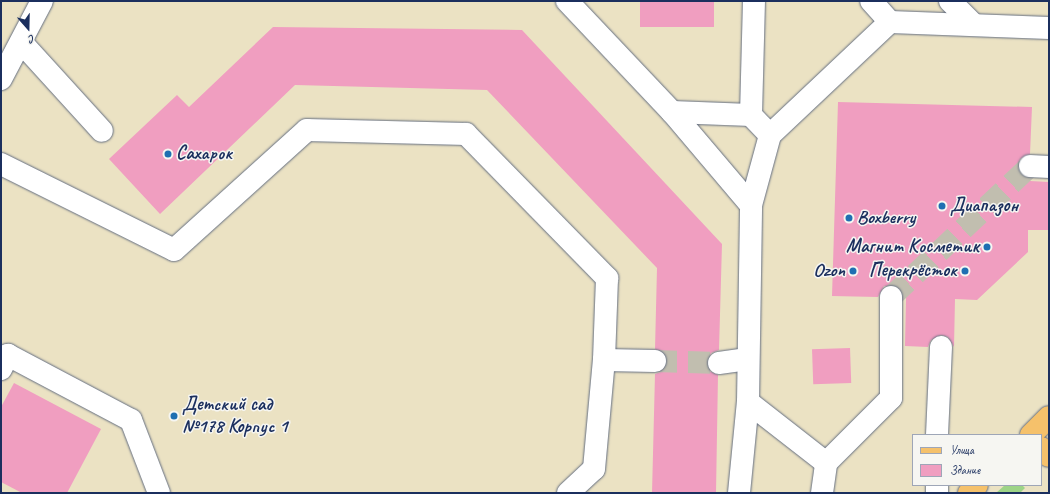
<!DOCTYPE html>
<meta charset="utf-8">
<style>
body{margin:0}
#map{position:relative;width:1050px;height:494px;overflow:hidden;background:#ebe2c3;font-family:Caveat,sans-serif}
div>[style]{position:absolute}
.green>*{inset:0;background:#9dd487}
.building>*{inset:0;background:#f09ec0;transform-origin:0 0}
.minor-tunnel>*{height:22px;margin-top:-11px;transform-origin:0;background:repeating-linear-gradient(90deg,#c1beaf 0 22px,transparent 0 33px)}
.roads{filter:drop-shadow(0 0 1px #646e81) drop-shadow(0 0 1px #646e81)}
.minor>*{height:22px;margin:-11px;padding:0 11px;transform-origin:11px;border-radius:11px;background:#fff}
.major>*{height:22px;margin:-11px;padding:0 11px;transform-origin:11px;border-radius:11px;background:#f5c16b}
.dots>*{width:11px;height:11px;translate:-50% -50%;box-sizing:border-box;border:2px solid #f6f6f2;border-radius:50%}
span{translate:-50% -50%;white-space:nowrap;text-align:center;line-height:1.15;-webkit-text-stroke:3px #f6f6f2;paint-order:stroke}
.poi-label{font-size:19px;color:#1b2f5e;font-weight:700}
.left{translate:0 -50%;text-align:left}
.right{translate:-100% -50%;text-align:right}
.frame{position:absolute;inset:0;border:2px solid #1b2f5e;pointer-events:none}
.legend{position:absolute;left:912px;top:434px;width:130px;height:52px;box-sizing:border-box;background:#f6f6f2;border:1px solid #9ea6b7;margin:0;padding:5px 7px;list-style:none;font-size:12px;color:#1b2f5e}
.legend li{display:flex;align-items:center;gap:8px;height:20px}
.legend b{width:20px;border:1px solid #9ea6b7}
.north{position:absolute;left:8px;top:8px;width:40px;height:40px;-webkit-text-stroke:3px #f6f6f2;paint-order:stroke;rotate:160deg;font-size:11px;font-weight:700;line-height:16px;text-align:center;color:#1b2f5e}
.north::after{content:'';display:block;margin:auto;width:14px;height:18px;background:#1b2f5e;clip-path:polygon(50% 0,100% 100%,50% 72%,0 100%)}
</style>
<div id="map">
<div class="green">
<div style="clip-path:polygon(1005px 485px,1022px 485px,1025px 488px,1020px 493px,996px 493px)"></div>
</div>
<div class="building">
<div style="left:640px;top:1px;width:74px;height:26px"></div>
<div style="clip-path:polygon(273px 27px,522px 30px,722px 244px,719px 350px,711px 353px,707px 364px,709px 371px,718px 375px,716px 493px,652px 493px,655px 374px,661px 372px,667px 362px,666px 355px,655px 349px,657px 268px,487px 90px,295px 85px,160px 214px,109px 159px,177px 95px,189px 107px)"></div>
<div style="clip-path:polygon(838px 102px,1032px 107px,1030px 154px,1020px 159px,1018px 166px,1030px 181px,1049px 182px,1049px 230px,1028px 230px,1028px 252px,977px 300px,955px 299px,954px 347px,948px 337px,941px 335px,931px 340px,928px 347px,905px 346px,906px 298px,897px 286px,884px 286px,878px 297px,832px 296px)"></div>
<div style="left:850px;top:348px;width:35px;height:38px;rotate:88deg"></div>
<div style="clip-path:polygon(14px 383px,101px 429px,67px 493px,22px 493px,1px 482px,1px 407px)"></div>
</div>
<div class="minor-tunnel">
<div style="left:891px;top:297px;width:191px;rotate:-43.3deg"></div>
<div style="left:655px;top:361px;width:64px;rotate:1.8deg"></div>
</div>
<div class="roads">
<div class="minor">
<div style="left:567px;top:1px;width:153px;rotate:46.6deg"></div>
<div style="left:672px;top:112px;width:122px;rotate:49.7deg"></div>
<div style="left:950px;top:1px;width:33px;rotate:45deg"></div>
<div style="left:890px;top:22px;width:159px;rotate:2.2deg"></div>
<div style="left:21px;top:42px;width:120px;rotate:47.7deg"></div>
<div style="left:1px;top:79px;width:88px;rotate:-62.3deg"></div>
<div style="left:672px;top:112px;width:79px;rotate:2.2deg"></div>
<div style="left:751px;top:115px;width:114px;rotate:-88.5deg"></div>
<div style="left:770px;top:135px;width:165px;rotate:-43.3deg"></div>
<div style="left:890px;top:22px;width:28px;rotate:-132deg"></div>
<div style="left:1px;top:164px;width:193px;rotate:26.4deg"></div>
<div style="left:174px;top:250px;width:179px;rotate:-42.1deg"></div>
<div style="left:307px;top:130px;width:159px;rotate:1.4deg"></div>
<div style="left:466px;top:134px;width:202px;rotate:45.6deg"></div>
<div style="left:607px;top:278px;width:82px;rotate:92.1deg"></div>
<div style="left:604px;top:360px;width:51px;rotate:1.1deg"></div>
<div style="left:1030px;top:166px;width:19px;rotate:3deg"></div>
<div style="left:719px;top:363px;width:27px;rotate:-8deg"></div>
<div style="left:1px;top:369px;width:16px;rotate:-63deg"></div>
<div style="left:8px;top:355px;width:139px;rotate:27.9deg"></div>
<div style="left:131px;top:420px;width:78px;rotate:69deg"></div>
<div style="left:748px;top:402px;width:99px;rotate:38deg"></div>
<div style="left:937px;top:435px;width:88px;rotate:-87.4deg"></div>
<div style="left:937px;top:485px;width:8px;rotate:90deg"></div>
<div style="left:568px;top:493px;width:35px;rotate:-43deg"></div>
<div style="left:594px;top:469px;width:109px;rotate:-84.8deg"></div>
<div style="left:739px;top:493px;width:91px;rotate:-84.4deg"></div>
<div style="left:748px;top:402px;width:197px;rotate:-89.1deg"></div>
<div style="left:751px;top:205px;width:73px;rotate:-74.8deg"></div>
<div style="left:770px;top:135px;width:28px;rotate:-134deg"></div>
<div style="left:822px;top:493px;width:30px;rotate:-82deg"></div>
<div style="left:826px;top:463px;width:92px;rotate:-45deg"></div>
<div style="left:891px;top:398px;width:101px;rotate:-90deg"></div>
</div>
<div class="major">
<div style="left:1031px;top:435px;width:25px;rotate:-45deg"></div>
<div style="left:1041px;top:448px;width:11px;rotate:45deg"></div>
<div style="left:969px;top:493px;width:11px;rotate:-45deg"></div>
</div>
</div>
<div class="dots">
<div style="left:168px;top:154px;background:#1f6fb2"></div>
<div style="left:942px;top:206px;background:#1f6fb2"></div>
<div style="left:849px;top:218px;background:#1f6fb2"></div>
<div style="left:987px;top:247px;background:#1f6fb2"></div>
<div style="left:853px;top:271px;background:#1f6fb2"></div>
<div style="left:965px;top:271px;background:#1f6fb2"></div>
<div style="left:174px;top:416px;background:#1f6fb2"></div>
</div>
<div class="poi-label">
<span class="left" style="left:176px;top:154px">Сахарок</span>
<span class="left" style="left:950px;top:206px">Диапазон</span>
<span class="left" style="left:857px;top:218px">Boxberry</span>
<span class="right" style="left:979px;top:247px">Магнит Косметик</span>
<span class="right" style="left:845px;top:271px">Ozon</span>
<span class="right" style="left:957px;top:271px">Перекрёсток</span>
<span class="left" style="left:182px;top:416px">Детский сад<br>№178 Корпус 1</span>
</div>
<div class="frame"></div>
<ul class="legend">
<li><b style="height:5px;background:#f5c16b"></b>Улица</li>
<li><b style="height:11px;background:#f09ec0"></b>Здание</li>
</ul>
<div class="north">С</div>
</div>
